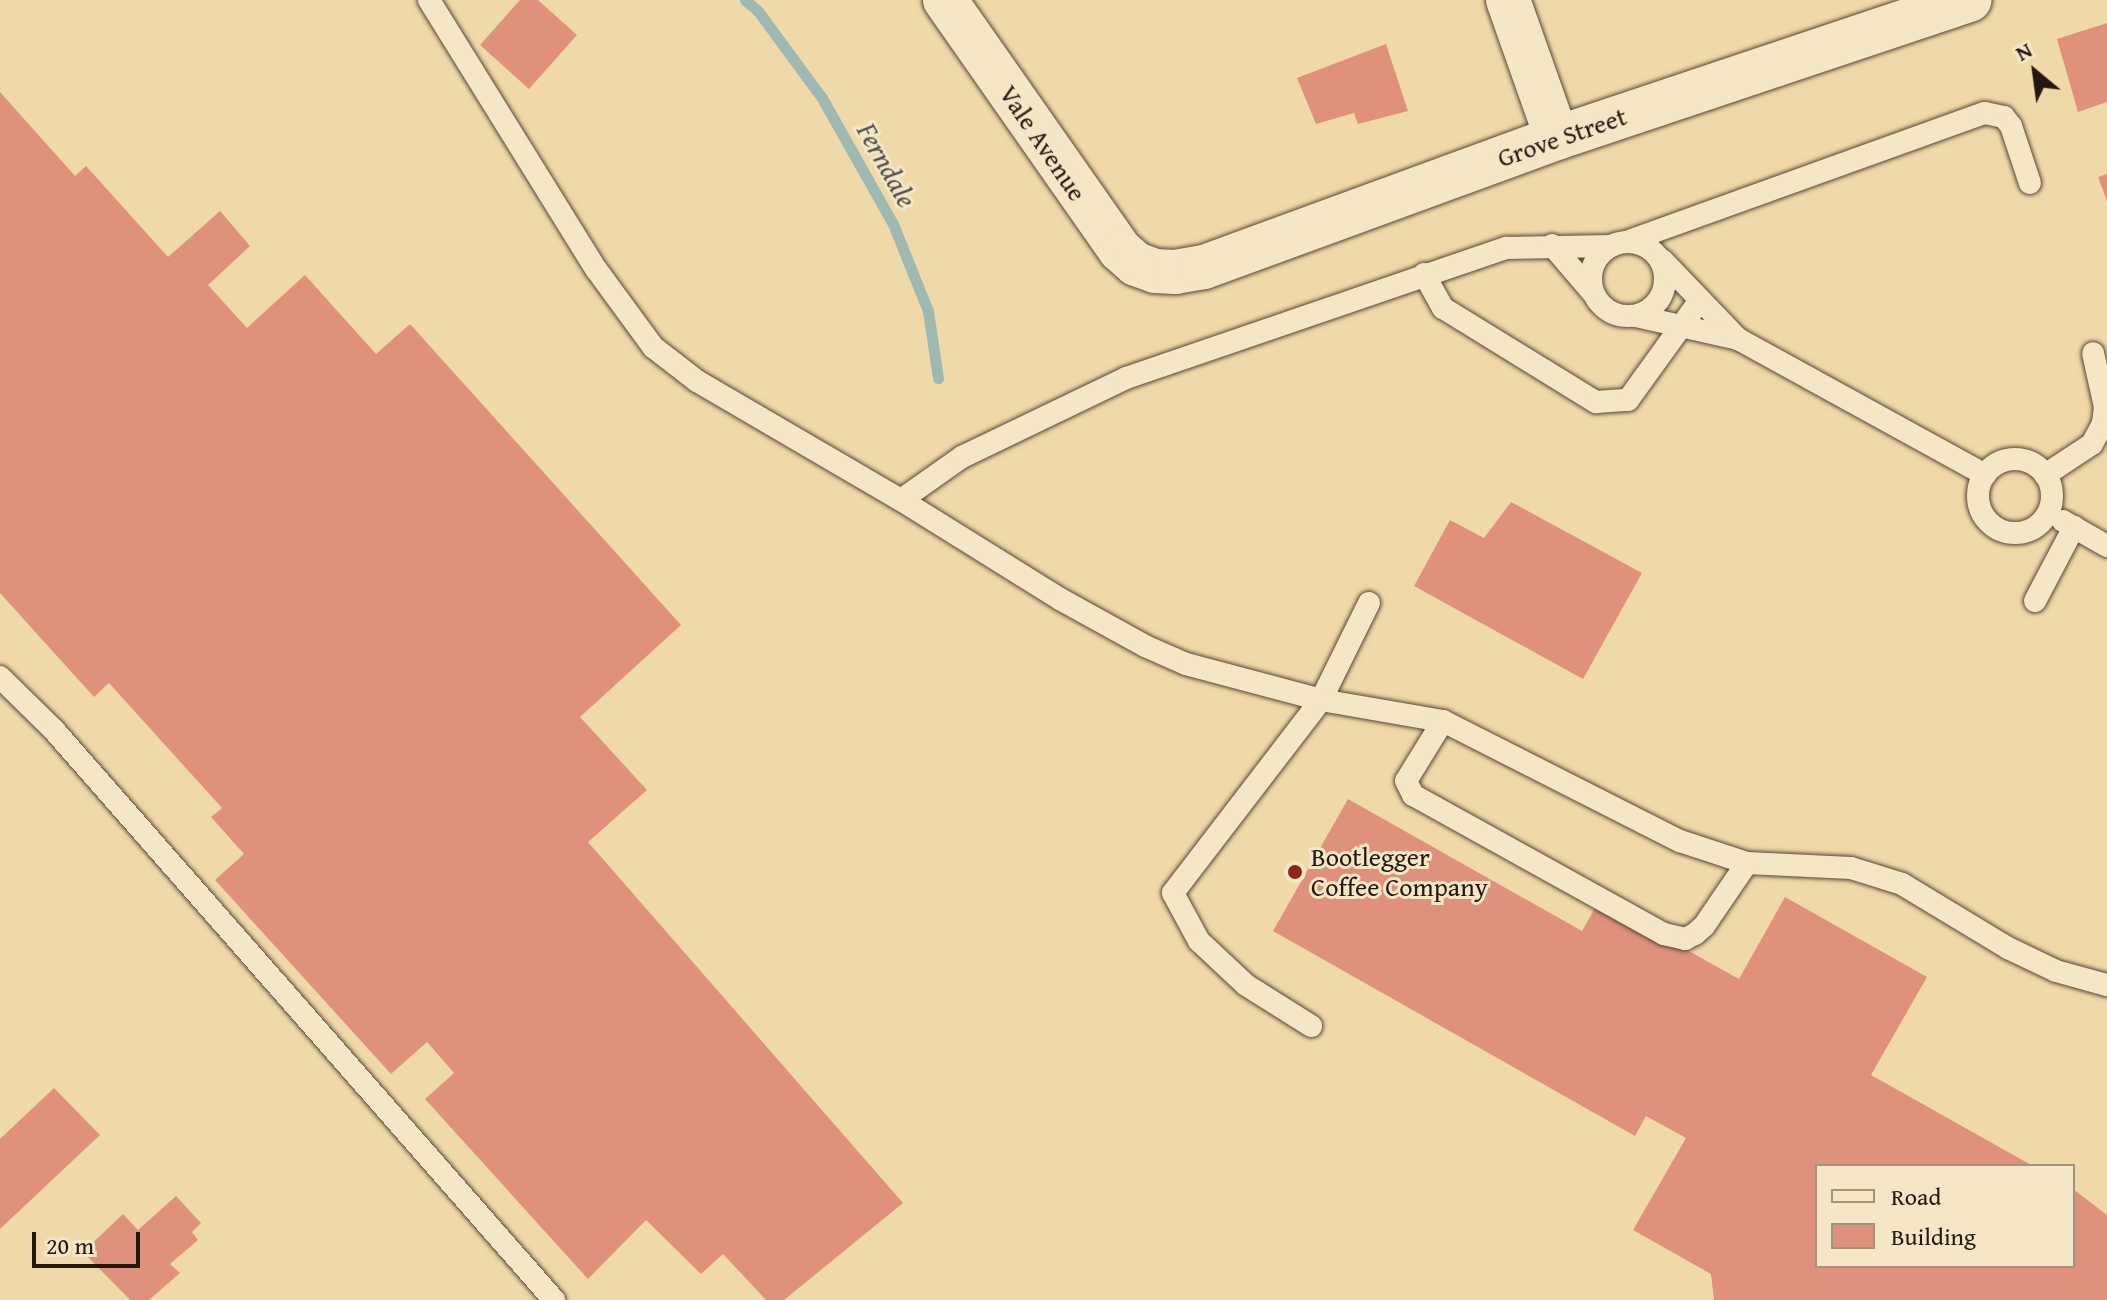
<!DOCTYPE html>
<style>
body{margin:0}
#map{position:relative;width:2107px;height:1300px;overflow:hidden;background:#f0d9a8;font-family:"Gentium Book Plus",serif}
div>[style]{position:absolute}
.stream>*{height:11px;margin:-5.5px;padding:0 5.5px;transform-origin:5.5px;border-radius:5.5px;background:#9eb8b2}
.building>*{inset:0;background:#e0917b}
.roads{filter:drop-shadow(0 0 2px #584737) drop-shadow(0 0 2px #584737)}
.service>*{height:22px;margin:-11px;padding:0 11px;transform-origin:11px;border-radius:11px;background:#f5e6c6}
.service>.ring{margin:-11px;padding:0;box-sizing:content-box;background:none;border:22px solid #f5e6c6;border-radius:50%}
.minor>*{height:44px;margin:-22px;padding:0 22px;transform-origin:22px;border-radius:22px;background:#f5e6c6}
.dots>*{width:22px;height:22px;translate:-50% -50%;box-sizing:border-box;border:4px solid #f5e6c6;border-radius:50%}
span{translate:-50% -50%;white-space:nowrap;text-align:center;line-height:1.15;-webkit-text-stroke:6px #f5e6c6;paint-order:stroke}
.street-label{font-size:26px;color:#261611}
.poi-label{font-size:26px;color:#261611}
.left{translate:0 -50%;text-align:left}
.water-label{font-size:28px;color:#504f49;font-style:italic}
.legend{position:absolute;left:1815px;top:1164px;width:260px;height:104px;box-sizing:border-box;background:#f5e6c6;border:2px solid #a2937e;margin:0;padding:10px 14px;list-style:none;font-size:24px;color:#261611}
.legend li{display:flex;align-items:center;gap:16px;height:40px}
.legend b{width:40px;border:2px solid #a2937e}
.north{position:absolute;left:1995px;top:32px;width:80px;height:80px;-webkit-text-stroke:6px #f5e6c6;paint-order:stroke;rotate:331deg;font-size:22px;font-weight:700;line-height:32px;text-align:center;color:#261611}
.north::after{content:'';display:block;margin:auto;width:28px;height:36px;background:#261611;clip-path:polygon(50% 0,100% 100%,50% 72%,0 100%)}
.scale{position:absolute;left:32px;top:1232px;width:108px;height:36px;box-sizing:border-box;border:4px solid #261611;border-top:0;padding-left:10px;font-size:24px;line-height:28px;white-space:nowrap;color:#261611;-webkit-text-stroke:6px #f5e6c6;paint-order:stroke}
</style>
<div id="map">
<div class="stream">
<div style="left:745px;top:0;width:17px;rotate:40deg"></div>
<div style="left:758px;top:11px;width:108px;rotate:53.7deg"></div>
<div style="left:822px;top:98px;width:145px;rotate:60.6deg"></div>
<div style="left:893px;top:224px;width:94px;rotate:68.1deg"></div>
<div style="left:928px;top:311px;width:68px;rotate:81.5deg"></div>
</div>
<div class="building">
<div style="clip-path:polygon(520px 0,538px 0,577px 35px,529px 89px,480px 45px)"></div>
<div style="clip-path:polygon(2107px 23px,2107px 102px,2078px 112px,2057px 39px)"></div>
<div style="clip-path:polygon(1386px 44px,1408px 111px,1358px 124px,1354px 113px,1316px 124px,1297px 78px)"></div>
<div style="clip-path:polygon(0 92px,75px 176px,86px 166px,168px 257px,220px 211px,250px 246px,208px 285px,247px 328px,305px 275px,376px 354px,410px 324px,681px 625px,580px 717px,647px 790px,588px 842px,903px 1203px,784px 1300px,766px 1300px,723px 1254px,701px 1274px,646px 1220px,588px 1279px,425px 1099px,454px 1073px,427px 1042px,391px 1074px,215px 880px,244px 854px,211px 817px,222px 808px,109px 683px,94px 697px,0 593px)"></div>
<div style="clip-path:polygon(2107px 174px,2107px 201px,2098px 177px)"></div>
<div style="clip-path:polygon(1511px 502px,1642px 573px,1583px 679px,1414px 586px,1450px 520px,1484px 538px)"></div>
<div style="clip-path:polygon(1348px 799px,1582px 931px,1599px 901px,1739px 979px,1785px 897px,1927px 977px,1871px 1075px,2033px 1166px,1817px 1166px,1817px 1266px,2073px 1266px,2073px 1189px,2107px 1215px,2107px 1300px,1714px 1300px,1711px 1274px,1633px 1230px,1686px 1138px,1646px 1116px,1635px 1136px,1273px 931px)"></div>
<div style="clip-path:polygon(54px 1088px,100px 1135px,0 1229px,0 1139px)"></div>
<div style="clip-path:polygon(176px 1196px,201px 1223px,192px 1232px,198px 1240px,170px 1264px,180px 1273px,149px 1300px,130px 1300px,83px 1252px,123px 1214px,138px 1230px)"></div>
</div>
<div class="roads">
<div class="service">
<div style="left:429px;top:0;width:317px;rotate:58.2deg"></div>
<div style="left:596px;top:269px;width:97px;rotate:53.8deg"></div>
<div style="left:653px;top:347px;width:56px;rotate:37.7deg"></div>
<div style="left:697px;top:381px;width:236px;rotate:30.3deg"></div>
<div style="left:901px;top:500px;width:75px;rotate:-35.2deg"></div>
<div style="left:962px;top:457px;width:182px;rotate:-25.7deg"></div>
<div style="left:1126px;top:378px;width:402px;rotate:-18.9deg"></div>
<div style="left:1506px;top:248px;width:105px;rotate:-1.1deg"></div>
<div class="ring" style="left:1591px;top:242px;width:52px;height:52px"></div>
<div style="left:1626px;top:242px;width:381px;rotate:-19.8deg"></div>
<div style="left:1985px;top:113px;width:19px;rotate:12deg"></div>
<div style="left:2004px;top:117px;width:11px;rotate:52deg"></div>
<div style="left:2011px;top:126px;width:60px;rotate:71.6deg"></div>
<div style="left:1552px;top:245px;width:62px;rotate:49.6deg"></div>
<div style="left:1662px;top:260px;width:110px;rotate:46.1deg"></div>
<div style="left:1424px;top:274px;width:39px;rotate:61deg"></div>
<div style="left:1443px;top:308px;width:180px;rotate:31.6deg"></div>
<div style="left:1596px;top:402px;width:32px;rotate:-4deg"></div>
<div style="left:1628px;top:400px;width:123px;rotate:-54.2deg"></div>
<div style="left:1636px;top:316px;width:105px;rotate:12.7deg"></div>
<div style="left:1738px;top:339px;width:282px;rotate:28.8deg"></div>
<div class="ring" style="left:1978px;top:459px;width:52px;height:52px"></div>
<div style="left:2045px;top:475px;width:56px;rotate:-33.4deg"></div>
<div style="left:2092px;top:444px;width:24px;rotate:-62deg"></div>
<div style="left:2103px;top:423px;width:16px;rotate:-83deg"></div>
<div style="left:2105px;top:407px;width:55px;rotate:-102.5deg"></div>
<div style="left:901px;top:500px;width:187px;rotate:31.9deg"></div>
<div style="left:1060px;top:599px;width:97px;rotate:28.9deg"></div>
<div style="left:1145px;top:646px;width:45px;rotate:23.7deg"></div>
<div style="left:1186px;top:664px;width:140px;rotate:14.9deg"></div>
<div style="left:1321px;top:700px;width:243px;rotate:127.5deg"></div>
<div style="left:1173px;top:893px;width:55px;rotate:61.6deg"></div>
<div style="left:1199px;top:941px;width:64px;rotate:43.1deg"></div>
<div style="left:1246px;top:985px;width:77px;rotate:32.2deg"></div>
<div style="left:2063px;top:521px;width:51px;rotate:29.6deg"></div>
<div style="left:2035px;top:601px;width:84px;rotate:-62.2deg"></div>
<div style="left:1369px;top:603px;width:108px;rotate:116.3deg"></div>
<div style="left:1321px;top:700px;width:124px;rotate:9.8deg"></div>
<div style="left:1443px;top:721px;width:266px;rotate:26.9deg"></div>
<div style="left:1680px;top:841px;width:71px;rotate:18.2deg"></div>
<div style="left:1747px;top:863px;width:104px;rotate:2.8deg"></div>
<div style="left:1851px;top:868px;width:53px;rotate:17.4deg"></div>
<div style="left:1902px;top:884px;width:124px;rotate:31.1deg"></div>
<div style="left:2008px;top:948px;width:53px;rotate:25.6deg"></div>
<div style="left:2056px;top:971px;width:53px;rotate:15.4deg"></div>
<div style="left:0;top:677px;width:74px;rotate:44.5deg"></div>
<div style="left:53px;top:729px;width:760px;rotate:48.74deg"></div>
<div style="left:1443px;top:721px;width:70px;rotate:121.7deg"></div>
<div style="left:1406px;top:781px;width:16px;rotate:63deg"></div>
<div style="left:1413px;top:795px;width:287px;rotate:29deg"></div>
<div style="left:1664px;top:934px;width:22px;rotate:13deg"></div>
<div style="left:1685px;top:939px;width:11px;rotate:-27deg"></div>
<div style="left:1695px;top:934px;width:12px;rotate:-42deg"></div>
<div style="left:1704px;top:926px;width:76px;rotate:-55.7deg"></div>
</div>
<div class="minor">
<div style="left:945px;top:0;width:305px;rotate:55deg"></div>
<div style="left:1120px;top:250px;width:21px;rotate:41deg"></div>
<div style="left:1136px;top:264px;width:20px;rotate:20deg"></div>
<div style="left:1155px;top:271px;width:20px;rotate:3deg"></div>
<div style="left:1175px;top:272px;width:29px;rotate:-10deg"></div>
<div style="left:1204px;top:267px;width:376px;rotate:-20.1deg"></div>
<div style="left:1557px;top:138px;width:435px;rotate:-18.5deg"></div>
<div style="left:1508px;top:0;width:146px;rotate:70.5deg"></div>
</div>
</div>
<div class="dots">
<div style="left:1295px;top:872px;background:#8f2418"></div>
</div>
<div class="street-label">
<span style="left:1562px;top:137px;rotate:-19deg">Grove Street</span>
<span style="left:1043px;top:143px;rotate:56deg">Vale Avenue</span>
</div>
<div class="poi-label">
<span class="left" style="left:1311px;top:872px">Bootlegger<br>Coffee Company</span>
</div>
<div class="water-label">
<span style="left:887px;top:165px;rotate:61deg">Ferndale</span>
</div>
<ul class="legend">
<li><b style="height:10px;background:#f5e6c6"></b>Road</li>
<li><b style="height:22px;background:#e0917b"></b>Building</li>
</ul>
<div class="north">N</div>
<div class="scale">20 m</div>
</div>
